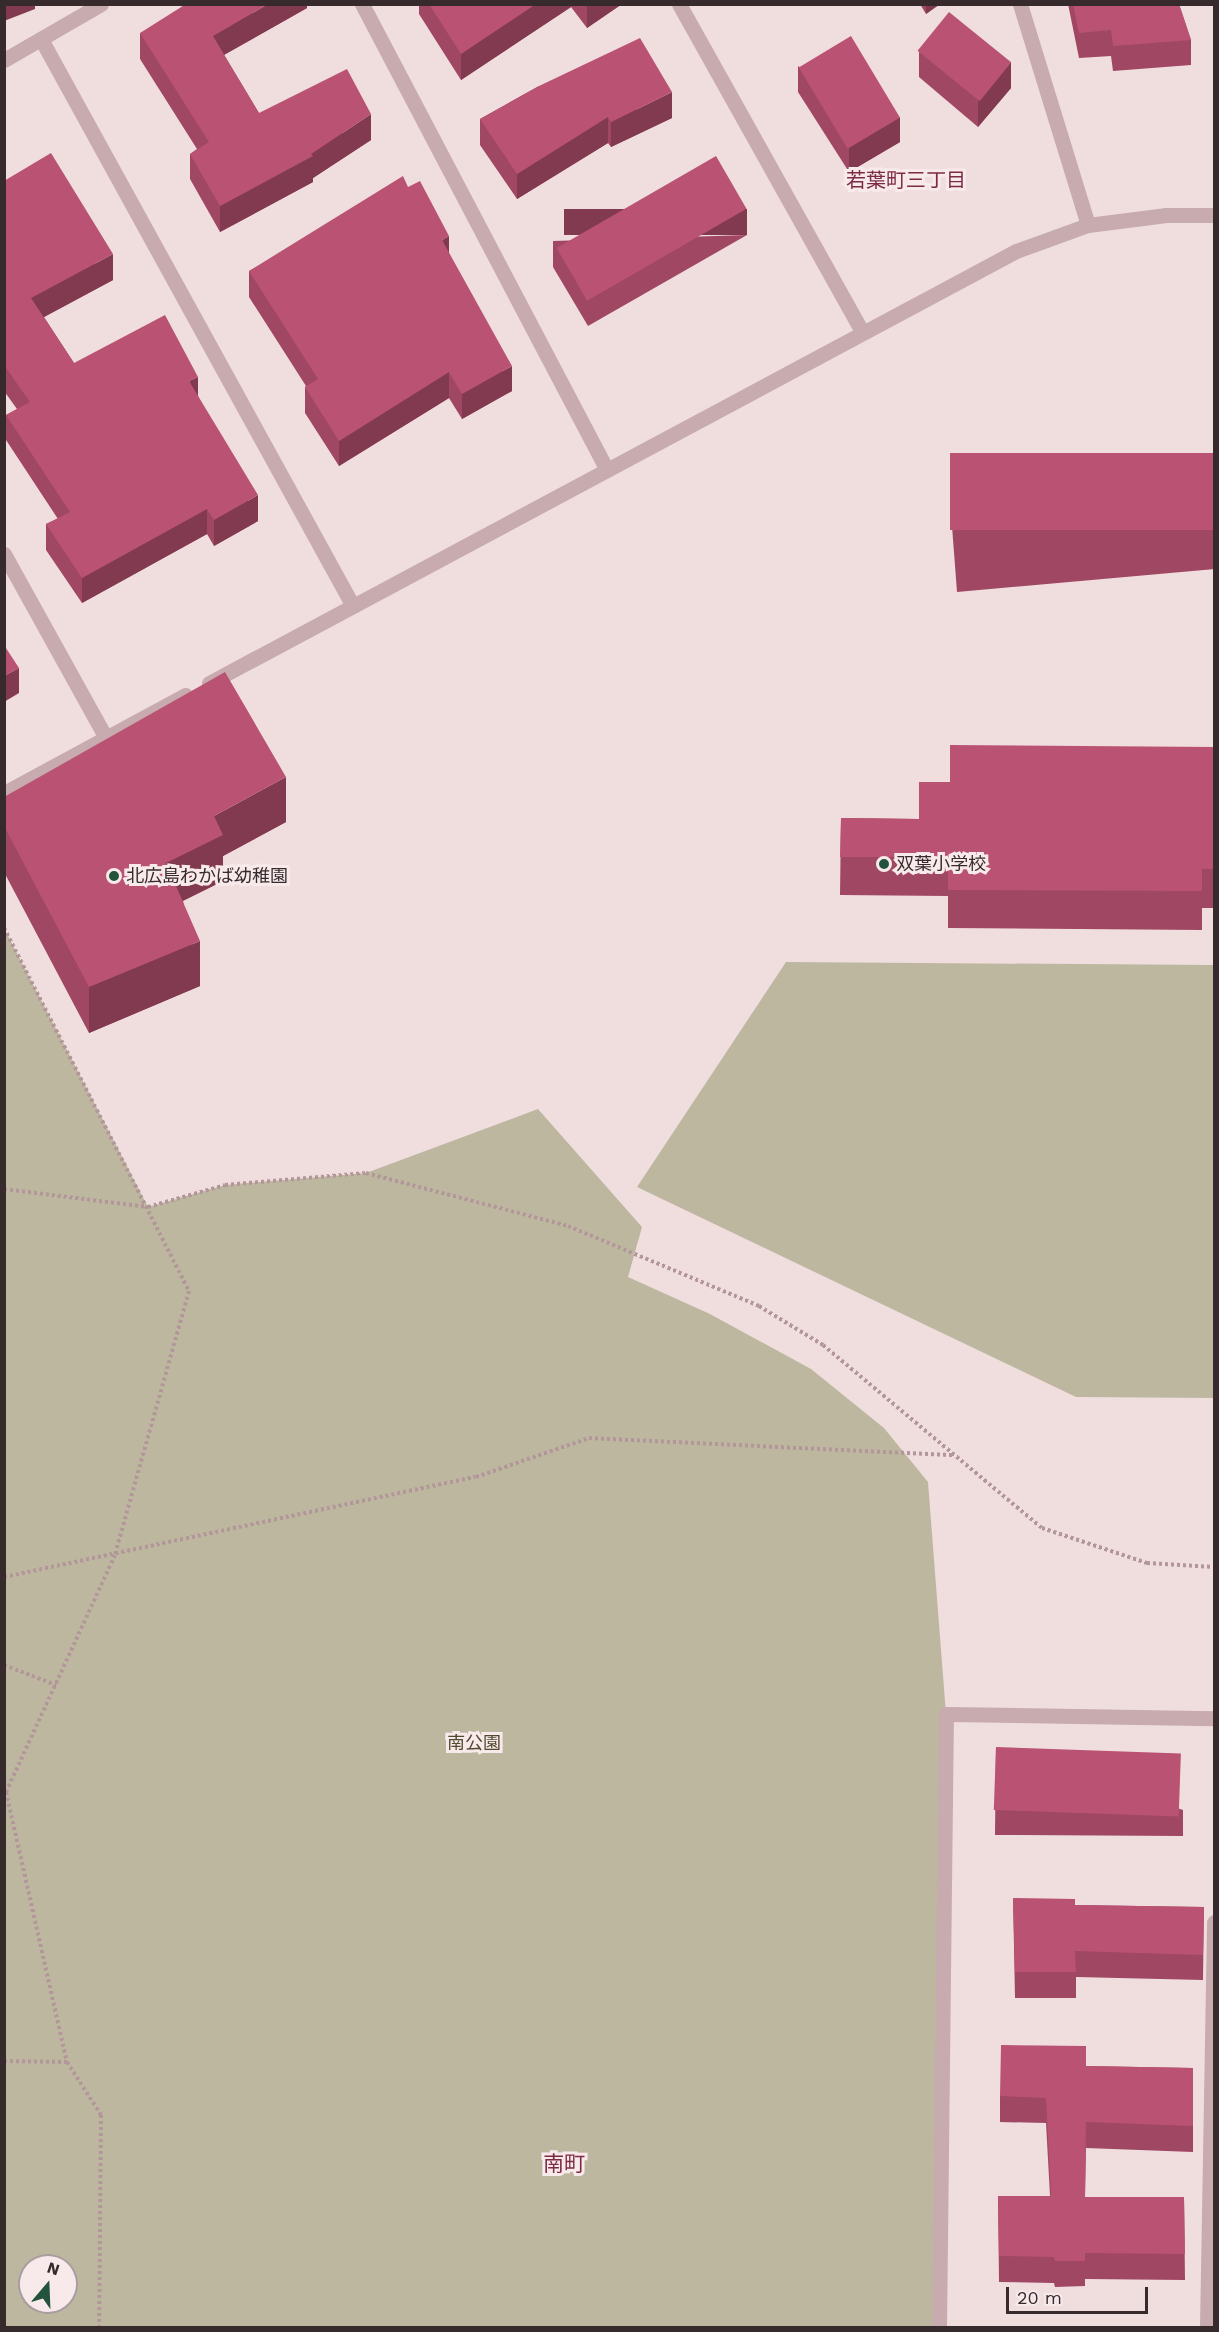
<!DOCTYPE html>
<meta charset="utf-8">
<style>
body{margin:0}
#map{position:relative;width:1219px;height:2332px;overflow:hidden;background:#f0dedf;font-family:"Work Sans","Noto Sans JP",sans-serif}
div>[style]{position:absolute}
.green>*{inset:0;background:#beb7a0}
.path>*{height:4px;margin-top:-2px;transform-origin:0;background:repeating-linear-gradient(90deg,#b39699 0 3px,transparent 0 6px)}
.street>*{height:15px;margin:-7.5px;padding:0 7.5px;transform-origin:7.5px;border-radius:7.5px;background:#c7abae}
.wall>*{inset:0;background:#a04763}
.shaded-wall>*{inset:0;background:#823a50;transform-origin:0 0}
.building>*{inset:0;background:#ba5373;transform-origin:0 0}
.dots>*{width:16px;height:16px;translate:-50% -50%;box-sizing:border-box;border:3px solid #f8eaeb;border-radius:50%}
span{translate:-50% -50%;white-space:nowrap;text-align:center;line-height:1.15;-webkit-text-stroke:6px #f8eaeb;paint-order:stroke}
.poi-label{font-size:18px;color:#362a2d}
.left{translate:0 -50%;text-align:left}
.park-label{font-size:18px;color:#514b30}
.neighbourhood-label{font-size:20px;color:#7c2b45}
.quarter-label{font-size:21px;color:#7c2b45}
.frame{position:absolute;inset:0;border:6px solid #362a2d;pointer-events:none}
.north{position:absolute;left:18px;top:2254px;width:60px;height:60px;box-sizing:border-box;background:#f8eaeb;border:2px solid #aa9d9f;border-radius:50%;rotate:19deg;font-size:16px;font-weight:700;line-height:24px;text-align:center;color:#362a2d}
.north::after{content:'';display:block;margin:auto;width:21px;height:27px;background:#23533c;clip-path:polygon(50% 0,100% 100%,50% 72%,0 100%)}
.scale{position:absolute;left:1006px;top:2287px;width:142px;height:27px;box-sizing:border-box;border:3px solid #362a2d;border-top:0;padding-left:8px;font-size:18px;line-height:21px;white-space:nowrap;color:#362a2d;-webkit-text-stroke:4px #f8eaeb;paint-order:stroke}
</style>
<div id="map">
<div class="green">
<div style="clip-path:polygon(evenodd,4px 928px,148px 1207px,225px 1185px,366px 1173px,538px 1109px,642px 1227px,628px 1277px,710px 1314px,811px 1369px,884px 1428px,928px 1482px,946px 1714px,939px 2327px,5px 2327px,4px 928px,30px 2266px,66px 2266px,66px 2302px,30px 2302px,30px 2266px)"></div>
<div style="clip-path:polygon(786px 962px,1214px 965px,1214px 1398px,1076px 1397px,637px 1187px)"></div>
</div>
<div class="path">
<div style="left:4px;top:928px;width:407px;rotate:63deg"></div>
<div style="left:189px;top:1291px;width:274px;rotate:105.7deg"></div>
<div style="left:115px;top:1555px;width:261px;rotate:114.7deg"></div>
<div style="left:6px;top:1792px;width:277px;rotate:77.3deg"></div>
<div style="left:67px;top:2062px;width:63px;rotate:57.3deg"></div>
<div style="left:101px;top:2115px;width:213px;rotate:90.5deg"></div>
<div style="left:4px;top:1189px;width:145px;rotate:7.1deg"></div>
<div style="left:148px;top:1207px;width:80px;rotate:-15.9deg"></div>
<div style="left:225px;top:1185px;width:142px;rotate:-4.9deg"></div>
<div style="left:366px;top:1173px;width:209px;rotate:14.7deg"></div>
<div style="left:568px;top:1226px;width:207px;rotate:22.7deg"></div>
<div style="left:759px;top:1306px;width:75px;rotate:31.4deg"></div>
<div style="left:823px;top:1345px;width:285px;rotate:39.9deg"></div>
<div style="left:1042px;top:1528px;width:111px;rotate:18.4deg"></div>
<div style="left:1147px;top:1563px;width:67px;rotate:3.4deg"></div>
<div style="left:4px;top:1577px;width:482px;rotate:-12deg"></div>
<div style="left:476px;top:1477px;width:120px;rotate:-19deg"></div>
<div style="left:589px;top:1438px;width:366px;rotate:2.7deg"></div>
<div style="left:4px;top:1665px;width:56px;rotate:21deg"></div>
<div style="left:4px;top:2061px;width:63px;rotate:0.9deg"></div>
</div>
<div class="street">
<div style="left:362px;top:4px;width:526px;rotate:62.27deg"></div>
<div style="left:679px;top:4px;width:375px;rotate:60.8deg"></div>
<div style="left:1020px;top:4px;width:231px;rotate:72.9deg"></div>
<div style="left:41px;top:39px;width:647px;rotate:61.18deg"></div>
<div style="left:4px;top:60px;width:112px;rotate:-30deg"></div>
<div style="left:4px;top:554px;width:210px;rotate:61deg"></div>
<div style="left:209px;top:683px;width:915px;rotate:-28.16deg"></div>
<div style="left:1016px;top:251px;width:77px;rotate:-19.9deg"></div>
<div style="left:1088px;top:225px;width:79px;rotate:-7.3deg"></div>
<div style="left:1166px;top:215px;width:48px"></div>
<div style="left:4px;top:793px;width:206px;rotate:-28.4deg"></div>
<div style="left:939px;top:2328px;width:614px;rotate:-89.35deg"></div>
<div style="left:946px;top:1714px;width:268px;rotate:0.9deg"></div>
<div style="left:1207px;top:2328px;width:406px;rotate:-89deg"></div>
</div>
<div class="wall">
<div style="clip-path:polygon(307px 4px,307px 8px,224px 55px,259px 113px,371px 140px,313px 178px,313px 182px,220px 232px,190px 179px,190px 154px,197px 149px,140px 59px,140px 33px)"></div>
<div style="clip-path:polygon(419px 4px,622px 4px,587px 28px,571px 7px,461px 80px,419px 14px)"></div>
<div style="clip-path:polygon(920px 4px,940px 4px,926px 14px)"></div>
<div style="clip-path:polygon(1068px 4px,1179px 4px,1191px 40px,1191px 65px,1113px 71px,1111px 56px,1079px 58px)"></div>
<div style="clip-path:polygon(919px 52px,1011px 88px,978px 127px,919px 77px)"></div>
<div style="clip-path:polygon(798px 66px,900px 142px,849px 172px,798px 92px)"></div>
<div style="clip-path:polygon(539px 86px,672px 118px,611px 147px,608px 143px,517px 199px,480px 145px,480px 119px)"></div>
<div style="clip-path:polygon(4px 181px,113px 280px,44px 317px,74px 363px,198px 396px,258px 521px,214px 546px,207px 534px,82px 603px,46px 550px,46px 524px,58px 519px,6px 440px,6px 415px,17px 409px,4px 391px)"></div>
<div style="clip-path:polygon(408px 187px,449px 253px,512px 391px,462px 419px,449px 398px,339px 466px,305px 413px,305px 387px,306px 386px,249px 297px,249px 271px)"></div>
<div style="clip-path:polygon(747px 235px,588px 326px,553px 267px,553px 241px)"></div>
<div style="clip-path:polygon(1215px 453px,1215px 569px,957px 592px,951px 513px,951px 475px)"></div>
<div style="clip-path:polygon(1215px 747px,1215px 908px,1202px 908px,1202px 930px,948px 928px,948px 896px,840px 895px,841px 818px,919px 819px,950px 782px)"></div>
<div style="clip-path:polygon(4px 797px,286px 822px,223px 856px,223px 881px,183px 901px,200px 986px,89px 1033px,4px 872px)"></div>
<div style="clip-path:polygon(996px 1747px,1183px 1810px,1183px 1836px,995px 1835px)"></div>
<div style="clip-path:polygon(1013px 1898px,1075px 1905px,1204px 1907px,1203px 1980px,1076px 1977px,1076px 1998px,1015px 1998px)"></div>
<div style="clip-path:polygon(1086px 2066px,1193px 2068px,1193px 2152px,1086px 2148px,1085px 2197px,1184px 2197px,1185px 2280px,1085px 2279px,1085px 2286px,1055px 2287px,1054px 2283px,999px 2282px,998px 2196px,1050px 2196px,1046px 2123px,1000px 2122px,1000px 2096px)"></div>
</div>
<div class="shaded-wall">
<div style="clip-path:polygon(4px 4px,35px 4px,35px 9px,4px 21px)"></div>
<div style="clip-path:polygon(268px 4px,307px 4px,307px 8px,213px 61px,213px 36px)"></div>
<div style="clip-path:polygon(536px 4px,571px 4px,571px 7px,461px 80px,461px 54px)"></div>
<div style="clip-path:polygon(587px 4px,622px 4px,587px 28px)"></div>
<div style="clip-path:polygon(926px 4px,940px 4px,926px 14px)"></div>
<div style="clip-path:polygon(1011px 62px,1011px 88px,978px 127px,978px 101px)"></div>
<div style="clip-path:polygon(672px 92px,672px 118px,611px 147px,611px 122px)"></div>
<div style="clip-path:polygon(371px 114px,371px 140px,313px 178px,313px 182px,220px 232px,220px 206px,311px 154px)"></div>
<div style="clip-path:polygon(608px 117px,608px 143px,517px 199px,517px 174px)"></div>
<div style="clip-path:polygon(900px 117px,900px 142px,849px 172px,849px 147px)"></div>
<div style="left:747px;top:209px;width:26px;height:183px;rotate:90deg"></div>
<div style="clip-path:polygon(449px 236px,449px 262px,442px 240px)"></div>
<div style="clip-path:polygon(113px 254px,113px 280px,31px 324px,31px 298px)"></div>
<div style="clip-path:polygon(512px 366px,512px 391px,462px 419px,462px 394px)"></div>
<div style="clip-path:polygon(449px 372px,449px 398px,339px 466px,339px 441px)"></div>
<div style="clip-path:polygon(198px 377px,198px 403px,189px 381px)"></div>
<div style="clip-path:polygon(258px 495px,258px 521px,214px 546px,214px 520px)"></div>
<div style="clip-path:polygon(207px 509px,207px 534px,82px 603px,82px 578px)"></div>
<div style="clip-path:polygon(19px 668px,19px 693px,4px 702px,4px 676px)"></div>
<div style="clip-path:polygon(286px 777px,286px 822px,223px 856px,223px 881px,166px 909px,166px 863px,214px 816px)"></div>
<div style="clip-path:polygon(200px 941px,200px 986px,89px 1033px,89px 987px)"></div>
</div>
<div class="building">
<div style="clip-path:polygon(186px 4px,268px 4px,213px 36px,259px 113px,347px 69px,371px 114px,311px 154px,313px 156px,220px 206px,190px 154px,209px 142px,140px 33px)"></div>
<div style="clip-path:polygon(429px 4px,536px 4px,461px 54px)"></div>
<div style="clip-path:polygon(1073px 4px,1179px 4px,1191px 40px,1113px 46px,1111px 30px,1079px 33px)"></div>
<div style="left:949px;top:12px;width:80px;height:50px;rotate:39deg"></div>
<div style="left:851px;top:36px;width:95px;height:61px;rotate:59deg"></div>
<div style="clip-path:polygon(640px 38px,672px 92px,611px 122px,608px 117px,517px 174px,480px 119px,539px 86px)"></div>
<div style="clip-path:polygon(51px 153px,113px 254px,31px 298px,74px 363px,165px 315px,198px 377px,189px 381px,258px 495px,214px 520px,207px 509px,82px 578px,46px 524px,70px 512px,6px 415px,30px 402px,4px 365px,4px 181px)"></div>
<div style="left:716px;top:156px;width:61px;height:184px;rotate:60deg"></div>
<div style="clip-path:polygon(403px 176px,408px 187px,420px 181px,449px 236px,442px 240px,512px 366px,462px 394px,449px 372px,339px 441px,305px 387px,318px 379px,249px 271px)"></div>
<div style="left:1215px;top:453px;width:77px;height:265px;rotate:90deg"></div>
<div style="clip-path:polygon(4px 645px,19px 668px,4px 676px)"></div>
<div style="clip-path:polygon(225px 672px,286px 777px,214px 816px,223px 835px,166px 863px,200px 941px,89px 987px,4px 826px,4px 797px)"></div>
<div style="clip-path:polygon(950px 745px,1215px 747px,1215px 869px,1202px 869px,1202px 891px,948px 890px,948px 857px,840px 857px,841px 818px,919px 819px,919px 782px,950px 782px)"></div>
<div style="left:996px;top:1747px;width:185px;height:63px;rotate:2deg"></div>
<div style="clip-path:polygon(1013px 1898px,1075px 1899px,1075px 1905px,1204px 1907px,1203px 1955px,1075px 1951px,1076px 1972px,1015px 1972px)"></div>
<div style="clip-path:polygon(1001px 2045px,1086px 2046px,1086px 2066px,1193px 2068px,1193px 2126px,1086px 2122px,1085px 2197px,1184px 2197px,1185px 2254px,1085px 2253px,1085px 2261px,1055px 2261px,1054px 2257px,999px 2256px,998px 2196px,1051px 2196px,1046px 2098px,1000px 2096px)"></div>
</div>
<div class="dots">
<div style="left:884px;top:864px;background:#23533c"></div>
<div style="left:114px;top:876px;background:#23533c"></div>
</div>
<div class="poi-label">
<span class="left" style="left:896px;top:864px">双葉小学校</span>
<span class="left" style="left:126px;top:876px">北広島わかば幼稚園</span>
</div>
<div class="park-label">
<span style="left:474px;top:1743px">南公園</span>
</div>
<div class="neighbourhood-label">
<span style="left:906px;top:180px">若葉町三丁目</span>
</div>
<div class="quarter-label">
<span style="left:564px;top:2164px">南町</span>
</div>
<div class="frame"></div>
<div class="north">N</div>
<div class="scale">20 m</div>
</div>
